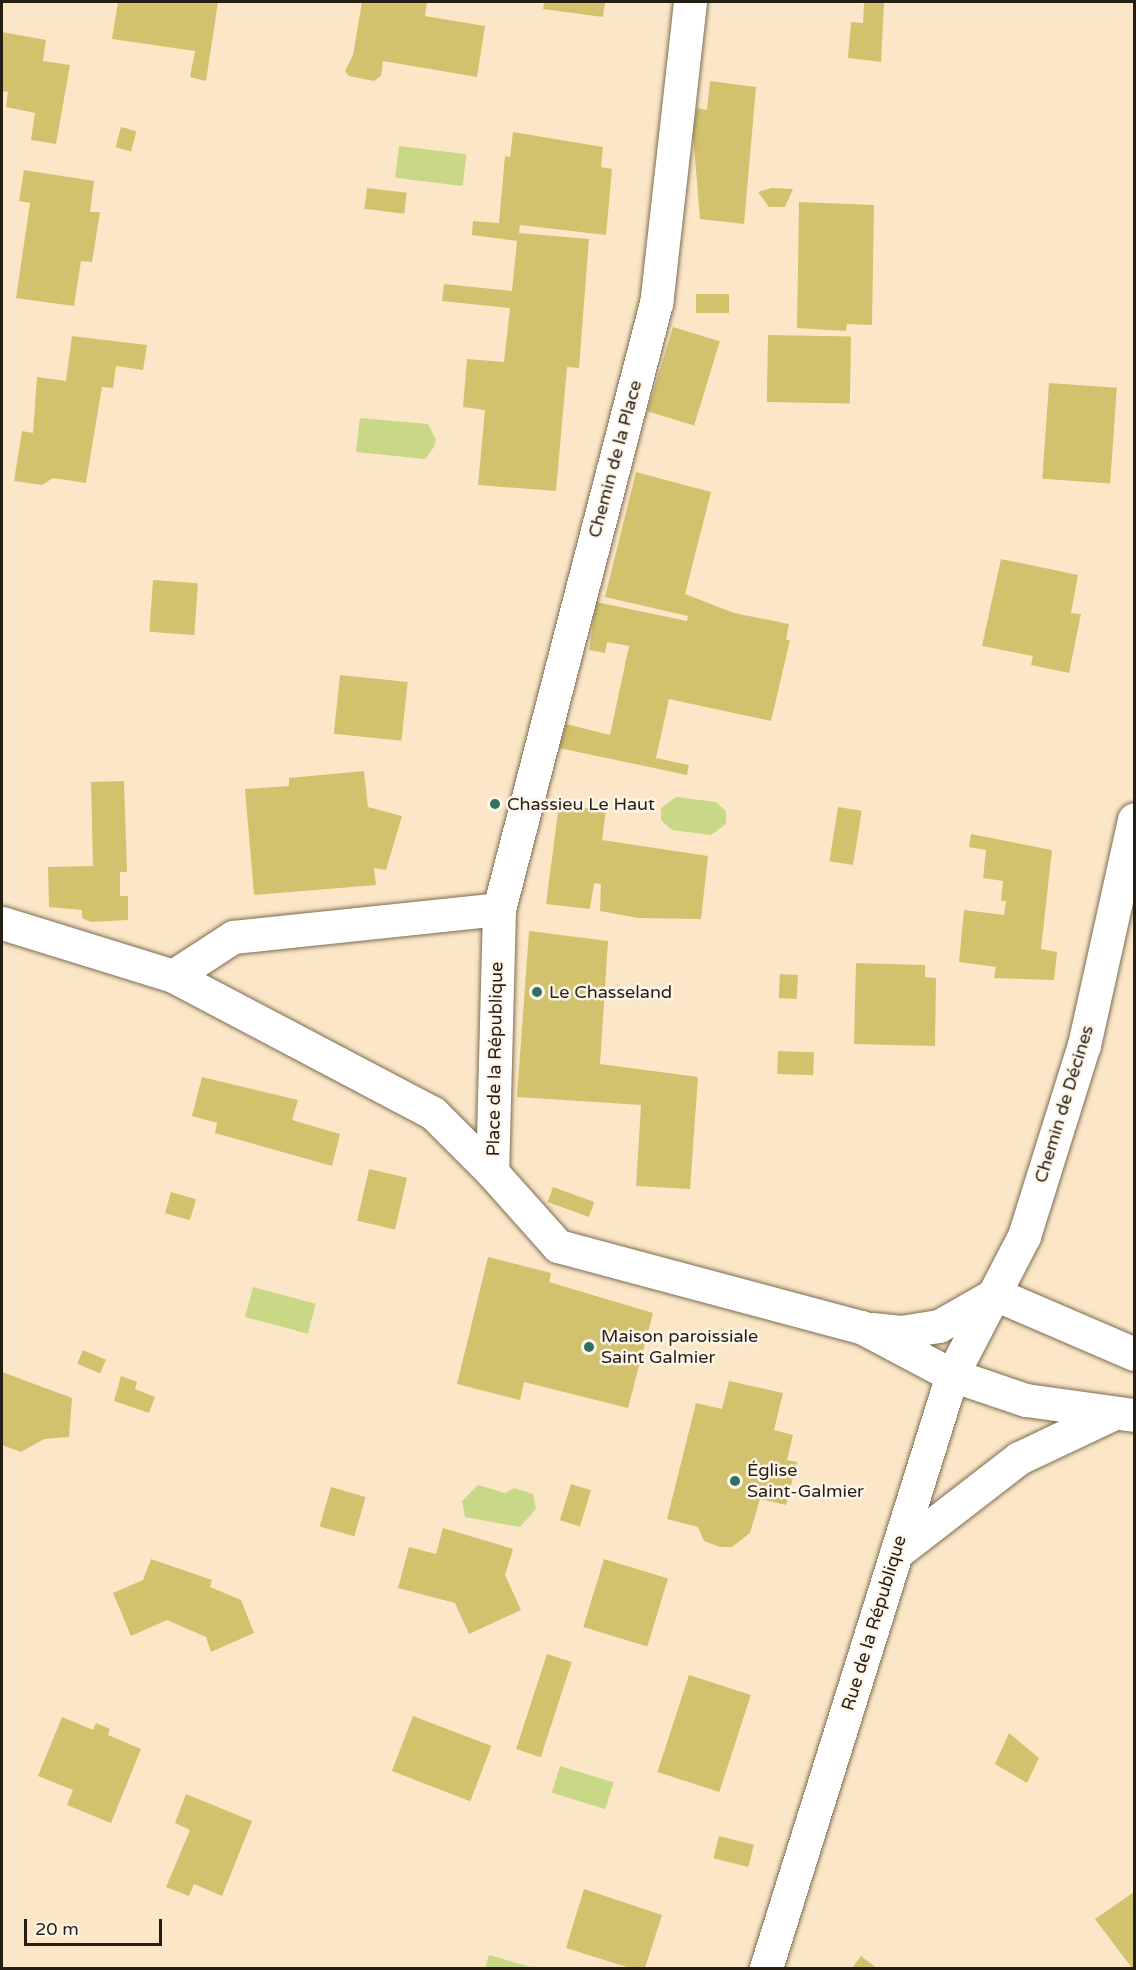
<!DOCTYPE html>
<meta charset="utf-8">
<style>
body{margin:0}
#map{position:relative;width:1136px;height:1970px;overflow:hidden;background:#fbe7c8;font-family:"Varela Round",sans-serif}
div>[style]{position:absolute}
.water>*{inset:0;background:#c8d886;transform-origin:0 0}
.building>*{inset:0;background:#d2c26e;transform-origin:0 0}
.roads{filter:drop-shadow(0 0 2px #7d6c51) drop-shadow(0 0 2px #7d6c51)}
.street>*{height:33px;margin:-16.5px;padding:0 16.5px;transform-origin:16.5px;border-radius:16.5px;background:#fff}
.secondary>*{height:33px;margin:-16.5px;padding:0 16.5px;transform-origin:16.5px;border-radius:16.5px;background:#fff}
.dots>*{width:16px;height:16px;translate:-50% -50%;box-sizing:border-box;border:3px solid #fef6ea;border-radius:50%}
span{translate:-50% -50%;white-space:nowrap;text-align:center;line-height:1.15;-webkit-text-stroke:5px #fef6ea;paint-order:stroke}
.street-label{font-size:18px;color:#251e12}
.poi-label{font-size:18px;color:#251e12}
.left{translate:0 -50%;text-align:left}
.frame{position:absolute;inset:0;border:3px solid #251e12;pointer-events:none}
.scale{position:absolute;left:24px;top:1919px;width:138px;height:27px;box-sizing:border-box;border:3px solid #251e12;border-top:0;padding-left:8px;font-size:18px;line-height:21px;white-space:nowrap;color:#251e12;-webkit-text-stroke:4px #fef6ea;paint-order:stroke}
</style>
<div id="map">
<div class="water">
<div style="left:399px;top:146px;width:68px;height:32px;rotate:7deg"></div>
<div style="clip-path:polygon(360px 418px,428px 424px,436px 440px,434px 447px,425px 459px,356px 452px)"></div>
<div style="clip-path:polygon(676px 797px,716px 802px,726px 811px,726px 824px,711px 835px,672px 830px,661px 820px,661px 808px)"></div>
<div style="left:253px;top:1287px;width:65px;height:31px;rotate:15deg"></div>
<div style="clip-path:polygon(478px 1485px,505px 1493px,514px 1488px,533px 1494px,536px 1509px,520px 1527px,465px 1517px,462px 1501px)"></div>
<div style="left:560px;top:1766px;width:56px;height:28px;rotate:17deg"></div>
<div style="clip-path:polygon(489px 1955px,534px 1968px,485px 1968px)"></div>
</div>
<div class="building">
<div style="clip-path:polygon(118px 2px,218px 2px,206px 81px,190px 77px,195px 51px,112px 39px)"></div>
<div style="clip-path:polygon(362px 2px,427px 2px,425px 16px,485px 26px,477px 77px,383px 61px,381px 76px,374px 81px,349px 76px,345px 71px,353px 55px)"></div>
<div style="clip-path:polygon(544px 2px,605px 2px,603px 17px,543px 9px)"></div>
<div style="clip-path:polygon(864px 3px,884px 3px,881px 62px,848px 58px,851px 22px,863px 23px)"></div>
<div style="clip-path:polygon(2px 32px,46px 40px,43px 61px,70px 65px,56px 144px,31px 140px,35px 113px,6px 107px,8px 92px,2px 91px)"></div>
<div style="clip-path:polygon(710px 81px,756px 87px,744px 224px,700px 219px,693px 134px,697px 108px,707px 110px)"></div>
<div style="left:121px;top:127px;width:16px;height:21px;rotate:15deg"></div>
<div style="clip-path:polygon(513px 132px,603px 147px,601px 167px,612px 169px,606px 235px,520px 225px,519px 233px,589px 239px,579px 368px,567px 367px,556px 491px,478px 485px,485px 410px,463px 407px,467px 359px,504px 362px,510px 308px,442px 301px,444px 284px,512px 291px,517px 241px,472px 235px,473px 221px,499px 223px,505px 156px,510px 157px)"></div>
<div style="clip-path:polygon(24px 170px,94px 181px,90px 212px,100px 212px,92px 262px,81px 261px,74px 306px,16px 298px,30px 203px,19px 201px)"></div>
<div style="left:367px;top:188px;width:40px;height:21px;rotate:7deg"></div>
<div style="clip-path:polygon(772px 188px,793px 189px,785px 207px,769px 207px,758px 192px)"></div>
<div style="clip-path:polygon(799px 202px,874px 205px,872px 325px,847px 324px,846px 331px,797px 328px)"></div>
<div style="left:696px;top:294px;width:33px;height:19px"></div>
<div style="left:673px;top:327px;width:49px;height:88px;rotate:17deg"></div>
<div style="left:768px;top:335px;width:83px;height:67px;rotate:1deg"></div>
<div style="clip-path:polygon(72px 336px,147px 345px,143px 370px,116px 366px,113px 388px,102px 387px,86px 483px,53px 478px,42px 485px,14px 481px,22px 431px,33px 433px,37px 377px,66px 381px)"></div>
<div style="left:1049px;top:383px;width:68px;height:96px;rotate:4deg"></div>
<div style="clip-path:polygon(636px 472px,711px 492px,685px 594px,734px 613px,789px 624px,786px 640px,790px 640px,771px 721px,669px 699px,656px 758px,689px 765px,687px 775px,559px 748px,566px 724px,610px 735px,629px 646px,607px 642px,605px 653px,589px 650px,596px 602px,687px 621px,688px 616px,605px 597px)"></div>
<div style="clip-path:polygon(1001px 559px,1078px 575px,1071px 613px,1081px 614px,1069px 673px,1031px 665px,1033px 656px,982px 646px)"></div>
<div style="left:153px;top:580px;width:45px;height:52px;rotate:4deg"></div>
<div style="left:340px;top:675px;width:68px;height:59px;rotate:6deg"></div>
<div style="clip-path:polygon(364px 771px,368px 807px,402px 816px,386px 870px,374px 868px,376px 885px,254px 895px,245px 789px,289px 786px,289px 778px)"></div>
<div style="clip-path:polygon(124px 781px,127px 872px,120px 872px,120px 896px,128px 896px,128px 920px,91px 922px,82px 918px,82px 910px,49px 907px,48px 867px,93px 866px,91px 782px)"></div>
<div style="clip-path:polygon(559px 804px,606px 811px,602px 840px,708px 856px,701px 919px,638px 918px,600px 911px,601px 884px,594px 883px,590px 909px,546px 904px)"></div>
<div style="left:838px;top:807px;width:24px;height:55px;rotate:9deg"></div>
<div style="clip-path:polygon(971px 834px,1052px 850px,1041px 949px,1057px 952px,1054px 980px,994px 978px,996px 967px,959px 962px,964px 910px,1004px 915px,1006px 901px,1001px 901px,1003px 881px,983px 878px,986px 850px,969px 847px)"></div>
<div style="clip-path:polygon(529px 931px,608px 941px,600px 1064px,698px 1077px,690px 1189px,636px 1186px,641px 1105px,517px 1097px)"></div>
<div style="clip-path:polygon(856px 963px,925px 965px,925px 977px,936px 978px,935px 1046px,854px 1044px)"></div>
<div style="left:780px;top:974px;width:18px;height:24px;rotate:3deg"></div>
<div style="left:778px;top:1051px;width:36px;height:23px;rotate:2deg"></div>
<div style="clip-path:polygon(202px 1077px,298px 1100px,292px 1120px,340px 1134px,332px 1166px,215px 1133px,217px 1123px,192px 1116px)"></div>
<div style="left:369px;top:1169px;width:39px;height:53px;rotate:13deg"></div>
<div style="left:553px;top:1187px;width:44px;height:16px;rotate:20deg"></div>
<div style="left:171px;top:1192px;width:26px;height:22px;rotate:16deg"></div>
<div style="clip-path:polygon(488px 1257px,551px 1273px,549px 1282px,653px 1313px,628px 1408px,524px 1382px,520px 1400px,457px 1384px)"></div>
<div style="left:83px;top:1350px;width:25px;height:15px;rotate:23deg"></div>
<div style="clip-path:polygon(2px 1372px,72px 1398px,69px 1437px,44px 1439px,21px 1452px,2px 1445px)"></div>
<div style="clip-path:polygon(121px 1376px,137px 1382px,135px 1389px,155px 1397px,149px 1413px,114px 1401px)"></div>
<div style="clip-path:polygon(729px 1381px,783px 1393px,774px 1430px,793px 1435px,787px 1460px,797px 1462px,786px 1505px,760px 1499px,750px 1533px,732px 1547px,720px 1547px,704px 1541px,698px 1527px,667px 1519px,696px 1403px,722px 1409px)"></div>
<div style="left:571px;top:1484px;width:21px;height:38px;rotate:17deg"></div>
<div style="left:331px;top:1487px;width:36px;height:41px;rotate:16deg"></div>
<div style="clip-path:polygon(443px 1528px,513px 1549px,505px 1575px,521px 1610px,469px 1634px,455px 1603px,398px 1588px,409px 1547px,436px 1554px)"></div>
<div style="clip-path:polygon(151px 1559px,212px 1580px,210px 1587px,241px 1600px,254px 1633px,211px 1652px,206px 1637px,167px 1620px,131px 1636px,113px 1593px,143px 1580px)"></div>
<div style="left:604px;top:1559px;width:67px;height:71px;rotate:17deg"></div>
<div style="left:547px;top:1654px;width:26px;height:100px;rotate:18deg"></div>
<div style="left:689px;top:1675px;width:65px;height:102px;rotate:18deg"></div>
<div style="left:413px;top:1716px;width:84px;height:59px;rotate:21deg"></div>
<div style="clip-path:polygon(62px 1717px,93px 1730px,96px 1723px,110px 1729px,108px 1735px,141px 1749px,111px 1823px,67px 1805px,73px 1790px,38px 1776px)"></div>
<div style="clip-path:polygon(1009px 1733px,1039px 1758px,1027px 1783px,995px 1764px)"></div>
<div style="clip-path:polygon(186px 1794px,252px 1821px,222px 1896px,194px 1884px,189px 1896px,166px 1887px,190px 1830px,175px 1823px)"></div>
<div style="left:719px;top:1836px;width:36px;height:23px;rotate:14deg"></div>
<div style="clip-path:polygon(584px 1889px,662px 1915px,645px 1968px,630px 1968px,566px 1948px)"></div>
<div style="clip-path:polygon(1134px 1892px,1134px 1968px,1132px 1968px,1095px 1919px)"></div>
<div style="clip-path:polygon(861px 1956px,877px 1968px,852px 1968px)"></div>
</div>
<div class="roads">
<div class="street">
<div style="left:2px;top:923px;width:179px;rotate:17.2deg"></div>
<div style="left:173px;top:976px;width:294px;rotate:27.8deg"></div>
<div style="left:433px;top:1113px;width:83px;rotate:45deg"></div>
<div style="left:173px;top:976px;width:72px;rotate:-33deg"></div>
<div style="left:233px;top:937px;width:267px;rotate:-6deg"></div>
<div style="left:995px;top:1294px;width:151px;rotate:23.3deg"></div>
<div style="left:952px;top:1375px;width:78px;rotate:18.7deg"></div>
<div style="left:1026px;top:1400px;width:109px;rotate:7.9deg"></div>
<div style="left:896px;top:1553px;width:155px;rotate:-37.7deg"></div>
<div style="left:1019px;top:1458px;width:101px;rotate:-25.3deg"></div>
</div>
<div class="secondary">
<div style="left:690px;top:2px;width:303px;rotate:96.4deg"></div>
<div style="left:656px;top:303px;width:626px;rotate:104.52deg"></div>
<div style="left:499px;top:909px;width:263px;rotate:91.5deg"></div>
<div style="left:492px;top:1172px;width:99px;rotate:48.3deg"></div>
<div style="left:558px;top:1246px;width:314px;rotate:15deg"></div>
<div style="left:861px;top:1327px;width:103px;rotate:27.8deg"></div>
<div style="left:872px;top:1329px;width:29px;rotate:6deg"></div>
<div style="left:901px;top:1332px;width:38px;rotate:-9deg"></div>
<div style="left:939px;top:1326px;width:64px;rotate:-29.7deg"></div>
<div style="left:766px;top:1968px;width:621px;rotate:-72.59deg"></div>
<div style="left:952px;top:1375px;width:157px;rotate:-62.6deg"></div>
<div style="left:1024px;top:1236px;width:200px;rotate:-72.6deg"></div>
<div style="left:1084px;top:1045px;width:231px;rotate:-77.5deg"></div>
</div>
</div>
<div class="dots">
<div style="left:495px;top:804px;background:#2f7162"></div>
<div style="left:537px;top:992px;background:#2f7162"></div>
<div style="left:589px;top:1347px;background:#2f7162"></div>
<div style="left:735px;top:1481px;background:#2f7162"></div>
</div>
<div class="street-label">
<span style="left:615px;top:459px;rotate:-75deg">Chemin de la Place</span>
<span style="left:495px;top:1059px;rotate:-89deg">Place de la République</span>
<span style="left:1064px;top:1104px;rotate:-73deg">Chemin de Décines</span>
<span style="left:874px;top:1623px;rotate:-73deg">Rue de la République</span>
</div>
<div class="poi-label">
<span class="left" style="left:507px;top:804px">Chassieu Le Haut</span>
<span class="left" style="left:549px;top:992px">Le Chasseland</span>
<span class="left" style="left:601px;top:1347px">Maison paroissiale<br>Saint Galmier</span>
<span class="left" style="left:747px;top:1481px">Église<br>Saint-Galmier</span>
</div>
<div class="frame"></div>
<div class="scale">20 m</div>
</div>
